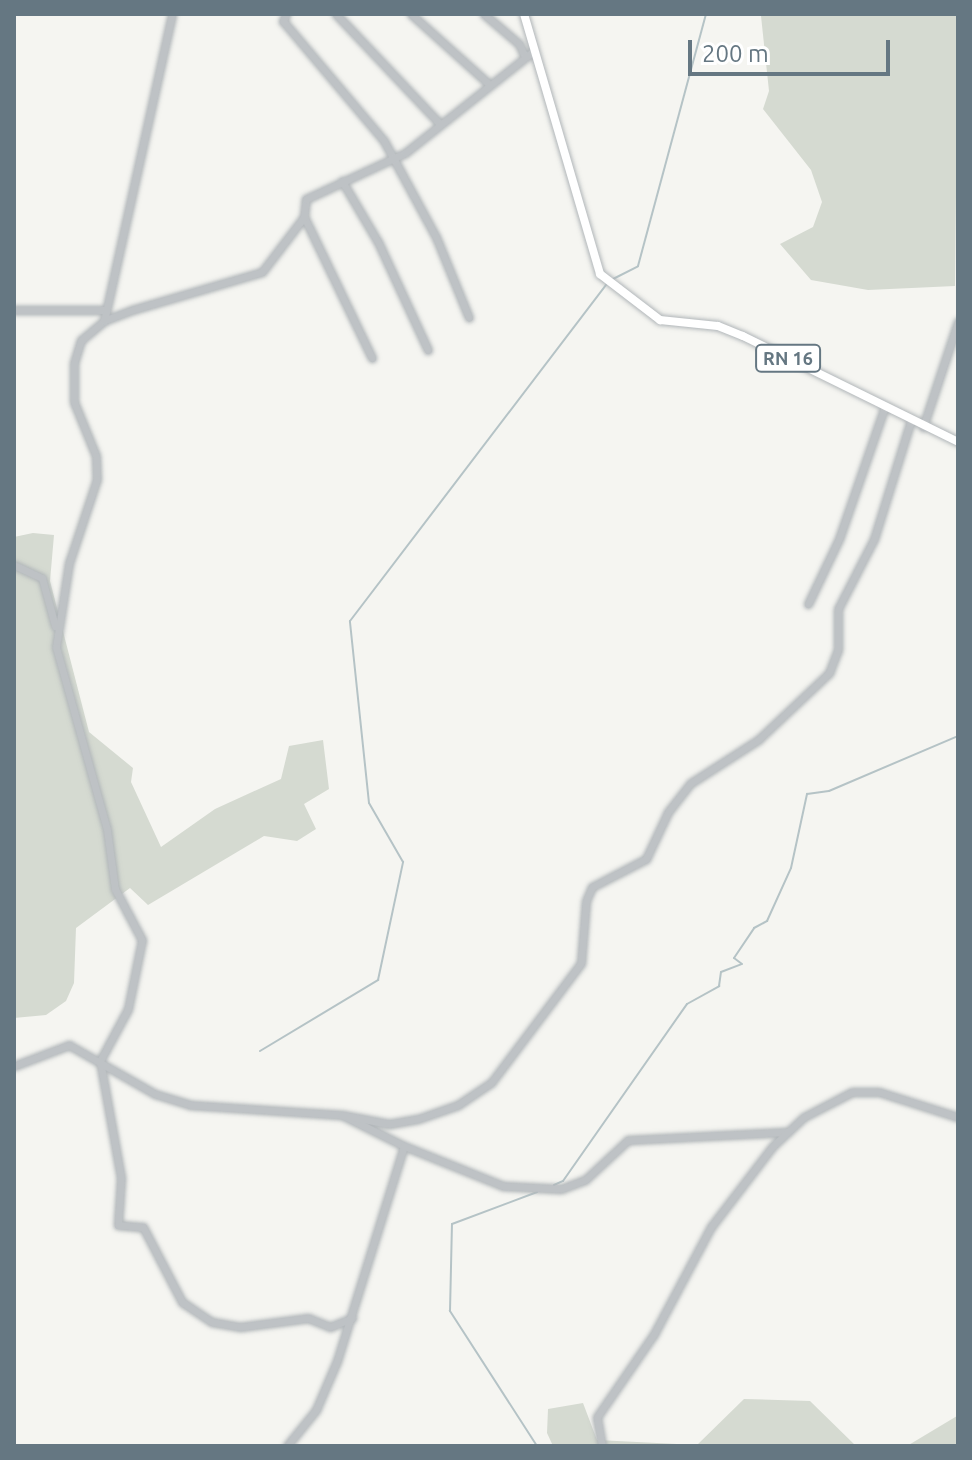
<!DOCTYPE html>
<style>
body{margin:0}
#map{position:relative;width:972px;height:1460px;overflow:hidden;background:#f5f5f1;font-family:Ubuntu,sans-serif}
div>[style]{position:absolute}
.green>*{inset:0;background:#d5dad1}
.stream>*{height:2px;margin:-1px;padding:0 1px;transform-origin:1px;border-radius:1px;background:#b5c3c6}
.roads{filter:drop-shadow(0 0 2px #b1b6b9) drop-shadow(0 0 2px #b1b6b9)}
.minor>*{height:7px;margin:-3.5px;padding:0 3.5px;transform-origin:3.5px;border-radius:3.5px;background:#bec2c5}
.major>*{height:8px;margin:-4px;padding:0 4px;transform-origin:4px;border-radius:4px;background:#fff}
span{translate:-50% -50%;white-space:nowrap;text-align:center;line-height:1.15;-webkit-text-stroke:8px #fff;paint-order:stroke}
.shield-label span{padding:2px 6px;background:#fff;border:2px solid;border-radius:6px;-webkit-text-stroke-width:0}
.shield-label{font-size:18px;color:#657782;font-weight:700}
.frame{position:absolute;inset:0;border:16px solid #657782;pointer-events:none}
.scale{position:absolute;left:688px;top:40px;width:202px;height:36px;box-sizing:border-box;border:4px solid #657782;border-top:0;padding-left:10px;font-size:24px;line-height:28px;white-space:nowrap;color:#657782;-webkit-text-stroke:6px #fff;paint-order:stroke}
</style>
<div id="map">
<div class="green">
<div style="clip-path:polygon(768px 14px,958px 14px,955px 286px,868px 290px,811px 280px,780px 244px,813px 227px,822px 202px,811px 170px,763px 109px,769px 91px,761px 16px)"></div>
<div style="clip-path:polygon(33px 533px,54px 535px,50px 581px,89px 732px,133px 768px,131px 782px,161px 847px,215px 809px,281px 779px,289px 746px,323px 740px,329px 789px,304px 804px,316px 829px,297px 841px,264px 836px,148px 905px,130px 888px,76px 928px,74px 983px,66px 1001px,46px 1015px,14px 1018px,14px 537px)"></div>
<div style="clip-path:polygon(744px 1399px,810px 1401px,856px 1446px,553px 1446px,547px 1433px,548px 1409px,583px 1403px,597px 1440px,697px 1445px)"></div>
<div style="clip-path:polygon(957px 1416px,958px 1446px,907px 1446px)"></div>
</div>
<div class="stream">
<div style="left:613px;top:279px;width:28px;rotate:-27deg"></div>
<div style="left:638px;top:266px;width:261px;rotate:-74.9deg"></div>
<div style="left:260px;top:1051px;width:138px;rotate:-31deg"></div>
<div style="left:378px;top:980px;width:121px;rotate:-78deg"></div>
<div style="left:403px;top:862px;width:68px;rotate:-120deg"></div>
<div style="left:369px;top:803px;width:183px;rotate:-96deg"></div>
<div style="left:350px;top:621px;width:426px;rotate:-52.7deg"></div>
<div style="left:554px;top:1185px;width:10px;rotate:-24deg"></div>
<div style="left:563px;top:1181px;width:216px;rotate:-55deg"></div>
<div style="left:687px;top:1004px;width:37px;rotate:-29deg"></div>
<div style="left:719px;top:986px;width:14px;rotate:-82deg"></div>
<div style="left:721px;top:972px;width:22px;rotate:-21deg"></div>
<div style="left:742px;top:964px;width:10px;rotate:-143deg"></div>
<div style="left:734px;top:958px;width:36px;rotate:-56deg"></div>
<div style="left:754px;top:928px;width:15px;rotate:-28deg"></div>
<div style="left:767px;top:921px;width:58px;rotate:-65.6deg"></div>
<div style="left:791px;top:868px;width:76px;rotate:-77.8deg"></div>
<div style="left:807px;top:794px;width:22px;rotate:-8deg"></div>
<div style="left:829px;top:791px;width:140px;rotate:-23.1deg"></div>
<div style="left:537px;top:1446px;width:161px;rotate:-122.8deg"></div>
<div style="left:450px;top:1311px;width:87px;rotate:-88.7deg"></div>
<div style="left:452px;top:1224px;width:91px;rotate:-20.6deg"></div>
</div>
<div class="roads">
<div class="minor">
<div style="left:286px;top:14px;width:8px;rotate:113deg"></div>
<div style="left:283px;top:21px;width:157px;rotate:49.9deg"></div>
<div style="left:384px;top:141px;width:109px;rotate:61.6deg"></div>
<div style="left:436px;top:237px;width:87px;rotate:67.8deg"></div>
<div style="left:336px;top:14px;width:150px;rotate:46.6deg"></div>
<div style="left:411px;top:14px;width:103px;rotate:41.9deg"></div>
<div style="left:484px;top:14px;width:46px;rotate:40.6deg"></div>
<div style="left:519px;top:44px;width:14px;rotate:65deg"></div>
<div style="left:342px;top:181px;width:71px;rotate:59.5deg"></div>
<div style="left:378px;top:242px;width:119px;rotate:65.2deg"></div>
<div style="left:304px;top:217px;width:69px;rotate:127.4deg"></div>
<div style="left:262px;top:272px;width:135px;rotate:163.7deg"></div>
<div style="left:132px;top:310px;width:30px;rotate:159deg"></div>
<div style="left:104px;top:321px;width:30px;rotate:140deg"></div>
<div style="left:81px;top:340px;width:24px;rotate:107deg"></div>
<div style="left:74px;top:363px;width:39px;rotate:90deg"></div>
<div style="left:74px;top:402px;width:58px;rotate:67.8deg"></div>
<div style="left:96px;top:456px;width:23px;rotate:88deg"></div>
<div style="left:97px;top:479px;width:89px;rotate:108.4deg"></div>
<div style="left:69px;top:563px;width:85px;rotate:98.8deg"></div>
<div style="left:56px;top:647px;width:190px;rotate:74.4deg"></div>
<div style="left:107px;top:830px;width:60px;rotate:82.3deg"></div>
<div style="left:115px;top:889px;width:58px;rotate:62.1deg"></div>
<div style="left:142px;top:940px;width:70px;rotate:101.5deg"></div>
<div style="left:128px;top:1009px;width:59px;rotate:118.3deg"></div>
<div style="left:100px;top:1061px;width:119px;rotate:79.8deg"></div>
<div style="left:121px;top:1178px;width:47px;rotate:93.7deg"></div>
<div style="left:118px;top:1225px;width:25px;rotate:5deg"></div>
<div style="left:143px;top:1227px;width:85px;rotate:62.5deg"></div>
<div style="left:182px;top:1302px;width:36px;rotate:34deg"></div>
<div style="left:212px;top:1322px;width:28px;rotate:10deg"></div>
<div style="left:240px;top:1327px;width:69px;rotate:-7.5deg"></div>
<div style="left:308px;top:1318px;width:24px;rotate:22deg"></div>
<div style="left:330px;top:1327px;width:24px;rotate:-22deg"></div>
<div style="left:14px;top:310px;width:92px"></div>
<div style="left:104px;top:321px;width:314px;rotate:-77.5deg"></div>
<div style="left:372px;top:358px;width:157px;rotate:-115.7deg"></div>
<div style="left:304px;top:217px;width:18px;rotate:-84deg"></div>
<div style="left:306px;top:199px;width:109px;rotate:-24.9deg"></div>
<div style="left:405px;top:153px;width:161px;rotate:-38.4deg"></div>
<div style="left:923px;top:427px;width:111px;rotate:-71.6deg"></div>
<div style="left:14px;top:565px;width:31px;rotate:25deg"></div>
<div style="left:42px;top:578px;width:50px;rotate:74.8deg"></div>
<div style="left:808px;top:604px;width:72px;rotate:-64.5deg"></div>
<div style="left:839px;top:539px;width:141px;rotate:-70.9deg"></div>
<div style="left:14px;top:1066px;width:59px;rotate:-20.9deg"></div>
<div style="left:69px;top:1045px;width:99px;rotate:29.7deg"></div>
<div style="left:155px;top:1094px;width:37px;rotate:17deg"></div>
<div style="left:190px;top:1105px;width:152px;rotate:3.8deg"></div>
<div style="left:342px;top:1115px;width:69px;rotate:26.6deg"></div>
<div style="left:404px;top:1146px;width:225px;rotate:107.3deg"></div>
<div style="left:337px;top:1361px;width:53px;rotate:113.2deg"></div>
<div style="left:316px;top:1410px;width:46px;rotate:128.9deg"></div>
<div style="left:342px;top:1115px;width:48px;rotate:10.8deg"></div>
<div style="left:389px;top:1124px;width:29px;rotate:-10deg"></div>
<div style="left:418px;top:1119px;width:42px;rotate:-19.3deg"></div>
<div style="left:458px;top:1105px;width:40px;rotate:-34deg"></div>
<div style="left:491px;top:1083px;width:150px;rotate:-53.1deg"></div>
<div style="left:581px;top:963px;width:62px;rotate:-85.4deg"></div>
<div style="left:586px;top:901px;width:15px;rotate:-67deg"></div>
<div style="left:592px;top:887px;width:61px;rotate:-27.4deg"></div>
<div style="left:646px;top:859px;width:52px;rotate:-64.9deg"></div>
<div style="left:668px;top:812px;width:37px;rotate:-52deg"></div>
<div style="left:691px;top:783px;width:80px;rotate:-32.7deg"></div>
<div style="left:758px;top:740px;width:98px;rotate:-43.3deg"></div>
<div style="left:829px;top:673px;width:25px;rotate:-69deg"></div>
<div style="left:838px;top:650px;width:41px;rotate:-90deg"></div>
<div style="left:838px;top:609px;width:79px;rotate:-62.8deg"></div>
<div style="left:874px;top:539px;width:125px;rotate:-72.7deg"></div>
<div style="left:404px;top:1146px;width:107px;rotate:22deg"></div>
<div style="left:503px;top:1186px;width:58px;rotate:3deg"></div>
<div style="left:561px;top:1189px;width:26px;rotate:-21deg"></div>
<div style="left:585px;top:1180px;width:59px;rotate:-42.9deg"></div>
<div style="left:628px;top:1140px;width:160px;rotate:-2.9deg"></div>
<div style="left:602px;top:1446px;width:29px;rotate:-100deg"></div>
<div style="left:597px;top:1417px;width:101px;rotate:-55.5deg"></div>
<div style="left:654px;top:1334px;width:121px;rotate:-62deg"></div>
<div style="left:711px;top:1227px;width:102px;rotate:-52.6deg"></div>
<div style="left:773px;top:1146px;width:42px;rotate:-43.1deg"></div>
<div style="left:804px;top:1117px;width:54px;rotate:-27.5deg"></div>
<div style="left:852px;top:1092px;width:27px"></div>
<div style="left:879px;top:1092px;width:83px;rotate:17.6deg"></div>
</div>
<div class="major">
<div style="left:524px;top:14px;width:271px;rotate:73.7deg"></div>
<div style="left:600px;top:274px;width:76px;rotate:37.5deg"></div>
<div style="left:660px;top:320px;width:58px;rotate:5.9deg"></div>
<div style="left:718px;top:326px;width:27px;rotate:22deg"></div>
<div style="left:743px;top:336px;width:240px;rotate:26.2deg"></div>
</div>
</div>
<div class="shield-label">
<span style="left:788px;top:358px">RN 16</span>
</div>
<div class="frame"></div>
<div class="scale">200 m</div>
</div>
